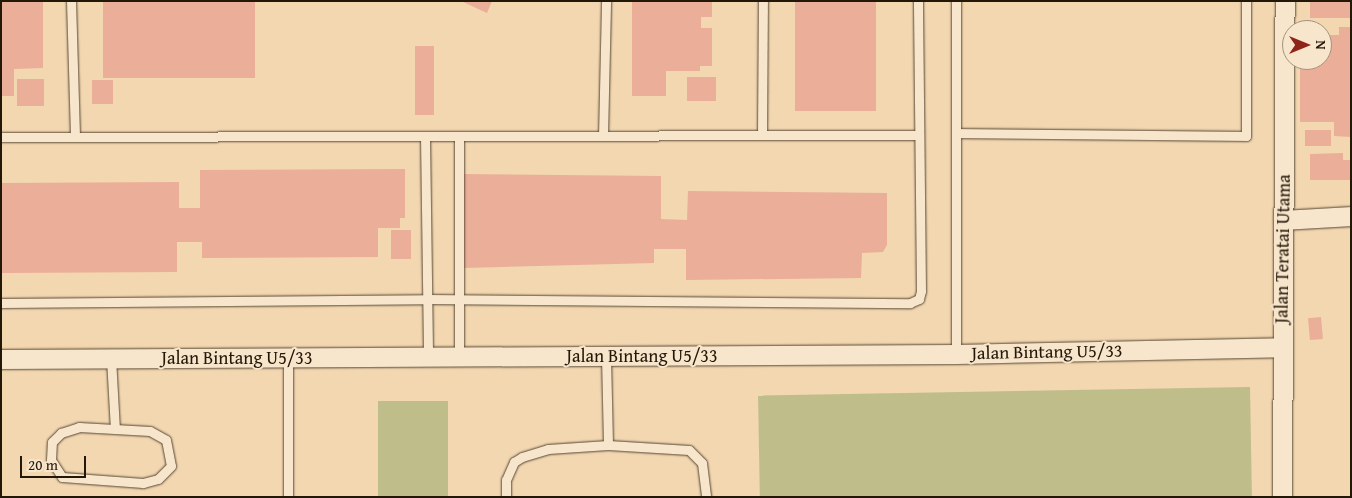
<!DOCTYPE html>
<style>
body{margin:0}
#map{position:relative;width:1352px;height:498px;overflow:hidden;background:#f2d7b1;font-family:"Gentium Book Plus",serif}
div>[style]{position:absolute}
.green>*{inset:0;background:#bfbd89;transform-origin:0 0}
.building>*{inset:0;background:#ebae98;transform-origin:0 0}
.roads{filter:drop-shadow(0 0 1px #574732) drop-shadow(0 0 1px #574732)}
.service>*{height:9px;margin:-4.5px;padding:0 4.5px;transform-origin:4.5px;border-radius:4.5px;background:#f7e5cc}
.minor>*{height:19px;margin:-9.5px;padding:0 9.5px;transform-origin:9.5px;border-radius:9.5px;background:#f7e5cc}
span{translate:-50% -50%;white-space:nowrap;text-align:center;line-height:1.15;-webkit-text-stroke:4px #f7e5cc;paint-order:stroke}
.street-label{font-size:18px;color:#231708}
.frame{position:absolute;inset:0;border:2px solid #231708;pointer-events:none}
.north{position:absolute;left:1282px;top:20px;width:50px;height:50px;box-sizing:border-box;background:#f7e5cc;border:1px solid #a2937e;border-radius:50%;rotate:90deg;font-size:14px;font-weight:700;line-height:20px;text-align:center;color:#231708}
.north::after{content:'';display:block;margin:auto;width:18px;height:22px;background:#8f2418;clip-path:polygon(50% 0,100% 100%,50% 72%,0 100%)}
.scale{position:absolute;left:20px;top:456px;width:66px;height:22px;box-sizing:border-box;border:2px solid #231708;border-top:0;padding-left:6px;font-size:15px;line-height:18px;white-space:nowrap;color:#231708;-webkit-text-stroke:4px #f7e5cc;paint-order:stroke}
</style>
<div id="map">
<div class="green">
<div style="left:1250px;top:387px;width:110px;height:492px;rotate:89deg"></div>
<div style="left:378px;top:401px;width:70px;height:96px"></div>
</div>
<div class="building">
<div style="clip-path:polygon(1px 1px,43px 1px,43px 68px,14px 69px,14px 96px,1px 96px)"></div>
<div style="left:103px;top:1px;width:152px;height:77px"></div>
<div style="clip-path:polygon(461px 1px,492px 1px,487px 13px)"></div>
<div style="clip-path:polygon(632px 1px,712px 1px,712px 17px,701px 17px,701px 28px,712px 28px,712px 66px,700px 66px,700px 71px,666px 71px,666px 96px,632px 96px)"></div>
<div style="left:795px;top:1px;width:81px;height:110px"></div>
<div style="left:1310px;top:1px;width:41px;height:17px"></div>
<div style="clip-path:polygon(1339px 27px,1351px 27px,1351px 137px,1334px 136px,1334px 122px,1300px 122px,1300px 60px,1322px 60px,1322px 35px,1339px 35px)"></div>
<div style="left:415px;top:46px;width:19px;height:69px"></div>
<div style="left:687px;top:77px;width:29px;height:24px"></div>
<div style="left:17px;top:79px;width:27px;height:27px"></div>
<div style="left:92px;top:80px;width:21px;height:24px"></div>
<div style="left:1305px;top:130px;width:26px;height:16px"></div>
<div style="clip-path:polygon(1343px 153px,1343px 160px,1351px 160px,1351px 180px,1310px 180px,1310px 154px)"></div>
<div style="clip-path:polygon(405px 169px,405px 218px,400px 218px,400px 228px,378px 228px,378px 257px,202px 258px,202px 242px,177px 242px,177px 272px,2px 273px,1px 183px,179px 182px,179px 208px,200px 208px,200px 170px)"></div>
<div style="clip-path:polygon(462px 174px,661px 176px,661px 219px,687px 220px,688px 191px,887px 193px,887px 245px,883px 252px,862px 253px,861px 278px,686px 280px,686px 249px,654px 249px,654px 263px,464px 268px)"></div>
<div style="left:391px;top:230px;width:20px;height:29px"></div>
<div style="left:1321px;top:317px;width:22px;height:13px;rotate:85deg"></div>
</div>
<div class="roads">
<div class="service">
<div style="left:71px;top:1px;width:136px;rotate:88.3deg"></div>
<div style="left:956px;top:133px;width:290px;rotate:0.6deg"></div>
<div style="left:1246px;top:136px;width:135px;rotate:-90deg"></div>
<div style="left:762px;top:135px;width:134px;rotate:-89.6deg"></div>
<div style="left:425px;top:136px;width:221px;rotate:89.2deg"></div>
<div style="left:459px;top:136px;width:221px;rotate:90deg"></div>
<div style="left:603px;top:136px;width:135px;rotate:-88.7deg"></div>
<div style="left:1px;top:137px;width:915px;rotate:-0.13deg"></div>
<div style="left:1px;top:303px;width:427px;rotate:-0.5deg"></div>
<div style="left:428px;top:299px;width:482px;rotate:0.5deg"></div>
<div style="left:910px;top:303px;width:10px;rotate:-24deg"></div>
<div style="left:919px;top:299px;width:8px;rotate:-76deg"></div>
<div style="left:921px;top:291px;width:290px;rotate:-90.6deg"></div>
<div style="left:956px;top:354px;width:353px;rotate:-90deg"></div>
<div style="left:606px;top:356px;width:89px;rotate:88.7deg"></div>
<div style="left:608px;top:445px;width:81px;rotate:3.5deg"></div>
<div style="left:689px;top:450px;width:18px;rotate:45deg"></div>
<div style="left:702px;top:463px;width:34px;rotate:83deg"></div>
<div style="left:288px;top:357px;width:140px;rotate:90deg"></div>
<div style="left:111px;top:358px;width:71px;rotate:86.8deg"></div>
<div style="left:79px;top:427px;width:71px;rotate:3.2deg"></div>
<div style="left:150px;top:431px;width:18px;rotate:29deg"></div>
<div style="left:166px;top:440px;width:26px;rotate:79deg"></div>
<div style="left:171px;top:466px;width:18px;rotate:135deg"></div>
<div style="left:158px;top:479px;width:16px;rotate:165deg"></div>
<div style="left:143px;top:483px;width:81px;rotate:-175.8deg"></div>
<div style="left:62px;top:477px;width:20px;rotate:-123deg"></div>
<div style="left:51px;top:460px;width:18px;rotate:-87deg"></div>
<div style="left:52px;top:442px;width:13px;rotate:-45deg"></div>
<div style="left:61px;top:433px;width:19px;rotate:-18deg"></div>
<div style="left:506px;top:497px;width:17px;rotate:-90deg"></div>
<div style="left:506px;top:480px;width:20px;rotate:-66deg"></div>
<div style="left:514px;top:462px;width:9px;rotate:-32deg"></div>
<div style="left:522px;top:457px;width:27px;rotate:-17deg"></div>
<div style="left:548px;top:449px;width:60px;rotate:-3.8deg"></div>
</div>
<div class="minor">
<div style="left:1283px;top:220px;width:68px;rotate:-3.4deg"></div>
<div style="left:1px;top:359px;width:955px;rotate:-0.3deg"></div>
<div style="left:956px;top:354px;width:326px;rotate:-1.2deg"></div>
<div style="left:1282px;top:497px;width:496px;rotate:-89.7deg"></div>
</div>
</div>
<div class="street-label">
<span style="left:1283px;top:249px;rotate:-89deg">Jalan Teratai Utama</span>
<span style="left:1047px;top:352px;rotate:-1deg">Jalan Bintang U5/33</span>
<span style="left:642px;top:356px">Jalan Bintang U5/33</span>
<span style="left:237px;top:358px">Jalan Bintang U5/33</span>
</div>
<div class="frame"></div>
<div class="north">N</div>
<div class="scale">20 m</div>
</div>
